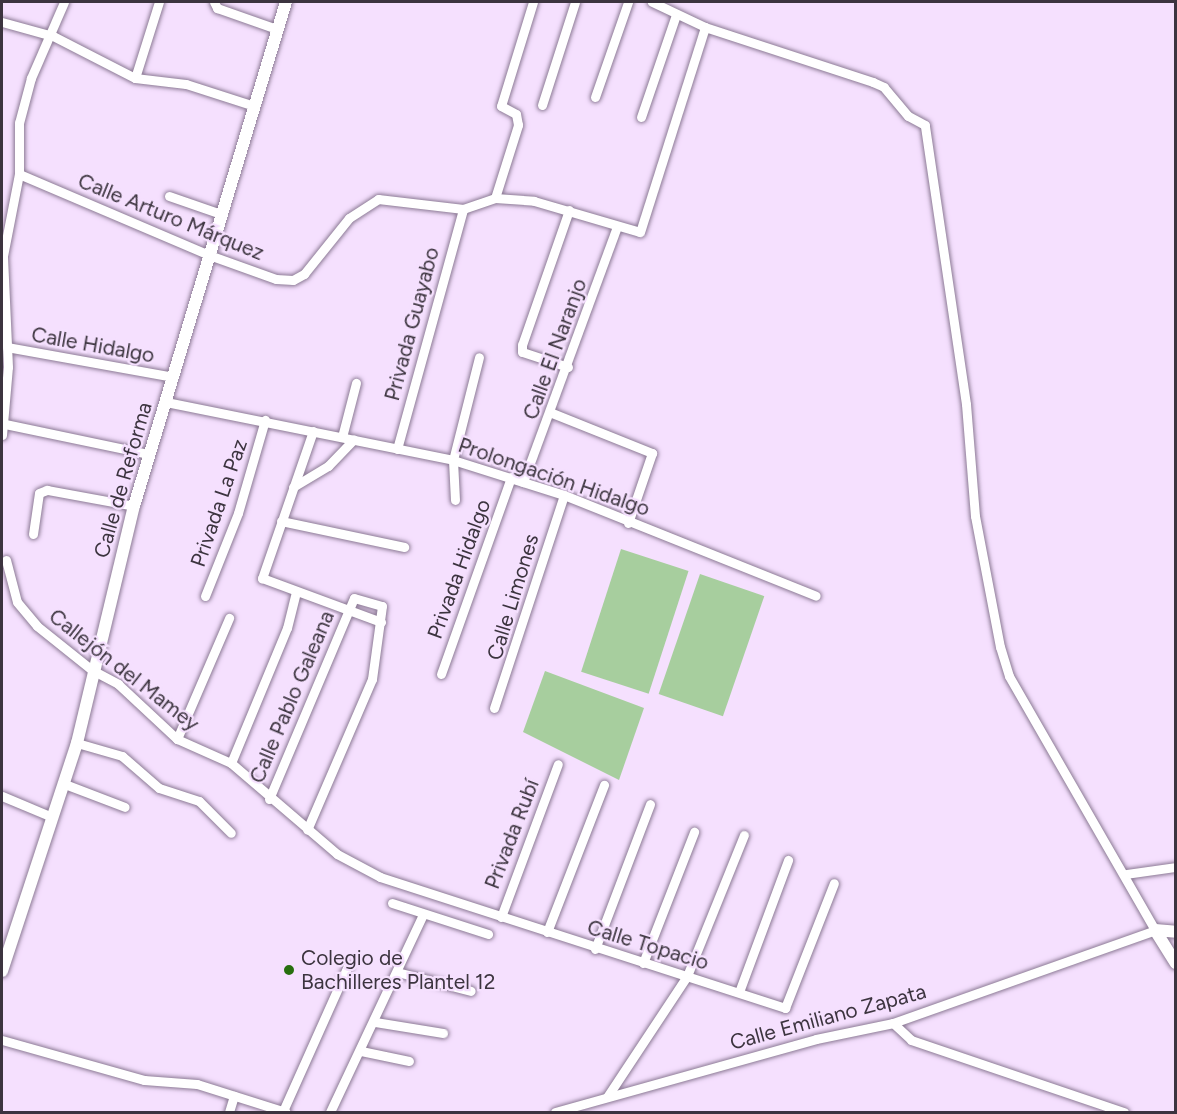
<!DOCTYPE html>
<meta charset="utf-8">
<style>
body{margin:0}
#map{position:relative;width:1177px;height:1114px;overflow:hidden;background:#f5e0fe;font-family:Figtree,sans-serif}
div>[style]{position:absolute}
.green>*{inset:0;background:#a7ce9e;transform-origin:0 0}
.roads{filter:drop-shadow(0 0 2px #8c7a95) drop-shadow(0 0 2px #8c7a95)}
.street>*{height:9px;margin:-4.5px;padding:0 4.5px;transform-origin:4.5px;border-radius:4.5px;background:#fff}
.secondary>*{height:12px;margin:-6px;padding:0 6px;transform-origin:6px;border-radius:6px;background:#fff}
.dots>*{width:16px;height:16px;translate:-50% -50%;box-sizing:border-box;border:3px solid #f5e0fe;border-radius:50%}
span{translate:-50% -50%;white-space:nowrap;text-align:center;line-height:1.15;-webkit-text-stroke:4.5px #f5e0fe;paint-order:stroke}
.street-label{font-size:21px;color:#3c343f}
.poi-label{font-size:21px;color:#3c343f}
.left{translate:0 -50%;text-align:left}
.frame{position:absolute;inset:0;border:3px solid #3c343f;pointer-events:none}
</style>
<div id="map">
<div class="green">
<div style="left:621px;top:549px;width:71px;height:129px;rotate:18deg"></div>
<div style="left:700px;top:574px;width:68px;height:127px;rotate:19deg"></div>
<div style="clip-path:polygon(545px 671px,644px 708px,619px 780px,523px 732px)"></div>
</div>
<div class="roads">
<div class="street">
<div style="left:214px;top:2px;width:7px;rotate:63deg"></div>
<div style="left:217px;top:8px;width:64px;rotate:19.3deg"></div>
<div style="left:2px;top:22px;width:53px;rotate:15.4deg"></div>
<div style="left:53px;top:36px;width:92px;rotate:27.1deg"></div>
<div style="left:135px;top:78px;width:51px;rotate:6.7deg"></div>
<div style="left:186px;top:84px;width:71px;rotate:17.9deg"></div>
<div style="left:135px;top:78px;width:80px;rotate:-72.5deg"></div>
<div style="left:595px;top:97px;width:101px;rotate:-70.8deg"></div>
<div style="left:542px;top:105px;width:108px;rotate:-72.2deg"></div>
<div style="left:641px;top:117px;width:108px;rotate:-71.1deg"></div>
<div style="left:19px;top:174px;width:207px;rotate:23.1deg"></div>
<div style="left:209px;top:255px;width:71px;rotate:19.7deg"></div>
<div style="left:276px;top:279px;width:17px;rotate:3deg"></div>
<div style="left:293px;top:280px;width:13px;rotate:-29deg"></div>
<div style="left:304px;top:274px;width:72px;rotate:-51.2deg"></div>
<div style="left:349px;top:218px;width:35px;rotate:-33deg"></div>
<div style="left:378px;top:199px;width:86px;rotate:6.7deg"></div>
<div style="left:463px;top:209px;width:34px;rotate:-19deg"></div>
<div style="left:495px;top:198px;width:39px;rotate:4deg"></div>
<div style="left:534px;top:201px;width:110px;rotate:16.3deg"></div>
<div style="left:640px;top:232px;width:215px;rotate:-72.4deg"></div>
<div style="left:169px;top:196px;width:55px;rotate:19.1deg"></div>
<div style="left:495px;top:198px;width:77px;rotate:-72.5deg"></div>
<div style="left:518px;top:125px;width:11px;rotate:-100deg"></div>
<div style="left:516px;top:114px;width:17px;rotate:-152deg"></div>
<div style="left:501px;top:106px;width:109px;rotate:-72.9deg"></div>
<div style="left:7px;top:347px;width:169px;rotate:10.2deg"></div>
<div style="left:568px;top:367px;width:48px;rotate:-161.9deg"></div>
<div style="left:522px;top:352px;width:7px;rotate:-90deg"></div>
<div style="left:522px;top:345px;width:143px;rotate:-70.8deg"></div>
<div style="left:166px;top:402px;width:293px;rotate:11.4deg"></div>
<div style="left:453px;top:460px;width:116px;rotate:17.5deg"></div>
<div style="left:564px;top:495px;width:271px;rotate:21.8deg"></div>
<div style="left:552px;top:413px;width:108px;rotate:21.8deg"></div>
<div style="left:652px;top:453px;width:74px;rotate:108.9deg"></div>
<div style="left:5px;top:424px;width:147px;rotate:11.8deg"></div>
<div style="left:313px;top:431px;width:156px;rotate:109.1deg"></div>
<div style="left:262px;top:578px;width:127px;rotate:20.3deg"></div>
<div style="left:2px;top:435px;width:68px;rotate:-85deg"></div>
<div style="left:8px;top:367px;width:111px;rotate:-92.6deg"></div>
<div style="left:3px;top:256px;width:84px;rotate:-79deg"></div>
<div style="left:19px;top:174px;width:51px;rotate:-90deg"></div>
<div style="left:19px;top:123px;width:47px;rotate:-75.1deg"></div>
<div style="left:31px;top:78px;width:83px;rotate:-66.5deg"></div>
<div style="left:342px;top:437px;width:56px;rotate:-75.5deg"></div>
<div style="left:397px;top:449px;width:249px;rotate:-74.6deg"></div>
<div style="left:523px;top:482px;width:272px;rotate:-69.8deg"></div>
<div style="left:293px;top:487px;width:41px;rotate:-31deg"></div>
<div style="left:328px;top:466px;width:37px;rotate:-46deg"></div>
<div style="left:455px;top:500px;width:40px;rotate:-92.9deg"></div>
<div style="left:453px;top:460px;width:106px;rotate:-75.8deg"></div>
<div style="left:281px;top:521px;width:126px;rotate:11.9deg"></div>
<div style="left:33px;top:534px;width:41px;rotate:-81.7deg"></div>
<div style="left:39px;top:493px;width:9px;rotate:-21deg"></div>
<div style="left:47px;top:490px;width:88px;rotate:10.4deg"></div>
<div style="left:6px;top:560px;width:43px;rotate:75.3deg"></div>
<div style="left:17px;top:602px;width:31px;rotate:50deg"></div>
<div style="left:37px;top:626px;width:70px;rotate:38.7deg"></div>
<div style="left:92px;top:670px;width:30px;rotate:28deg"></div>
<div style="left:118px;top:684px;width:81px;rotate:43deg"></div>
<div style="left:177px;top:739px;width:59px;rotate:24deg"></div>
<div style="left:231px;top:763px;width:140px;rotate:40.6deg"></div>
<div style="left:337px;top:854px;width:49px;rotate:28.1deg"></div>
<div style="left:380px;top:877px;width:426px;rotate:17.9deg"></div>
<div style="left:785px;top:1008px;width:134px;rotate:-68.6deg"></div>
<div style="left:205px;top:596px;width:89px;rotate:-68.3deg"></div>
<div style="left:238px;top:513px;width:97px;rotate:-73.8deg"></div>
<div style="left:441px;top:674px;width:209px;rotate:-70.4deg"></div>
<div style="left:494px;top:708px;width:224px;rotate:-71.8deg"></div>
<div style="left:177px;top:739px;width:132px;rotate:-66.7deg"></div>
<div style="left:77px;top:743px;width:47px;rotate:16.1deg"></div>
<div style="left:122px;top:756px;width:49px;rotate:40.9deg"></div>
<div style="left:159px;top:788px;width:42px;rotate:18deg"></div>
<div style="left:199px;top:801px;width:45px;rotate:45deg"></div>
<div style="left:231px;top:763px;width:146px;rotate:-67.5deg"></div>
<div style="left:287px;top:628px;width:38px;rotate:-76deg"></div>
<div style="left:62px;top:783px;width:67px;rotate:20.9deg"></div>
<div style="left:2px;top:796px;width:54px;rotate:22.8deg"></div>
<div style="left:269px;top:799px;width:218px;rotate:-67.1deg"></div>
<div style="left:354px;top:598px;width:29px;rotate:16deg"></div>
<div style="left:382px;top:606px;width:74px;rotate:97.8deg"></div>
<div style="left:372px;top:679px;width:164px;rotate:113.3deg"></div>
<div style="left:1126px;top:874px;width:50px;rotate:-8deg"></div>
<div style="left:392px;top:903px;width:101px;rotate:17.9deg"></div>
<div style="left:501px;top:917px;width:163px;rotate:-69.6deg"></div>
<div style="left:547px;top:932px;width:158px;rotate:-68.8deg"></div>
<div style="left:595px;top:949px;width:155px;rotate:-69.2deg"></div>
<div style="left:643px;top:963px;width:141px;rotate:-68.7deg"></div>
<div style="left:397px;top:972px;width:76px;rotate:14.4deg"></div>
<div style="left:739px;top:992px;width:141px;rotate:-69.6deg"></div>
<div style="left:375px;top:1022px;width:69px;rotate:9.2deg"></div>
<div style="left:893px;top:1023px;width:25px;rotate:43deg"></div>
<div style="left:911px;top:1040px;width:225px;rotate:18.7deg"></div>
<div style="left:2px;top:1040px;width:148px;rotate:15.7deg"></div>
<div style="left:144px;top:1080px;width:53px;rotate:4.3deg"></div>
<div style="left:197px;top:1084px;width:93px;rotate:17.5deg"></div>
<div style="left:361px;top:1051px;width:49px;rotate:11.8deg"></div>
<div style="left:607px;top:1097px;width:145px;rotate:-56.5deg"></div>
<div style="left:687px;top:976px;width:152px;rotate:-68deg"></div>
<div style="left:283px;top:1111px;width:159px;rotate:-65.9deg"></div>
<div style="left:229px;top:1112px;width:17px;rotate:-73deg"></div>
<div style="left:330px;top:1112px;width:219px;rotate:-64.8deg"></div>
<div style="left:555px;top:1112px;width:271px;rotate:-15.6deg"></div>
<div style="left:816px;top:1039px;width:79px;rotate:-11.7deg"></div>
<div style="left:893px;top:1023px;width:278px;rotate:-19.5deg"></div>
<div style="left:1155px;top:930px;width:293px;rotate:-119.9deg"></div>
<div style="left:1009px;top:676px;width:30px;rotate:-107deg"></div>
<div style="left:1000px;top:647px;width:133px;rotate:-100.8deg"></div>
<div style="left:975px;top:516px;width:112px;rotate:-94.6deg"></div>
<div style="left:966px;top:404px;width:282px;rotate:-98.4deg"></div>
<div style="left:925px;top:125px;width:19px;rotate:-152deg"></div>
<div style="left:908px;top:116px;width:38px;rotate:-130deg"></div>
<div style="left:884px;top:87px;width:12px;rotate:-156deg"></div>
<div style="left:873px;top:82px;width:177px;rotate:-161.9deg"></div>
<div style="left:705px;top:27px;width:59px;rotate:-154.7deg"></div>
</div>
<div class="secondary">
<div style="left:1155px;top:930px;width:39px;rotate:58deg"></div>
<div style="left:1155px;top:930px;width:21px;rotate:5deg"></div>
<div style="left:2px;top:971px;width:240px;rotate:-71.8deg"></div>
<div style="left:77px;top:743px;width:244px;rotate:-76.5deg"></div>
<div style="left:134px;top:506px;width:526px;rotate:-73.22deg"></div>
</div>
</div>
<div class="dots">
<div style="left:289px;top:970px;background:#276f0e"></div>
</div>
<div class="street-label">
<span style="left:171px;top:217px;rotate:22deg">Calle Arturo Márquez</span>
<span style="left:412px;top:324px;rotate:-75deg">Privada Guayabo</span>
<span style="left:93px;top:345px;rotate:10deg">Calle Hidalgo</span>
<span style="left:555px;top:349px;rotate:-70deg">Calle El Naranjo</span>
<span style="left:554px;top:477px;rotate:19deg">Prolongación Hidalgo</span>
<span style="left:123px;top:480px;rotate:-74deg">Calle de Reforma</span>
<span style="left:219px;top:503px;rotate:-71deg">Privada La Paz</span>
<span style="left:459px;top:569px;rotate:-70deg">Privada Hidalgo</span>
<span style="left:513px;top:597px;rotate:-73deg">Calle Limones</span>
<span style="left:124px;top:670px;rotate:38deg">Callejón del Mamey</span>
<span style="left:292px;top:697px;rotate:-67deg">Calle Pablo Galeana</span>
<span style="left:512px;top:834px;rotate:-69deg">Privada Rubí</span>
<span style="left:648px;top:945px;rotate:17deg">Calle Topacio</span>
<span style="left:828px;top:1017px;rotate:-15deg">Calle Emiliano Zapata</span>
</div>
<div class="poi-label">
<span class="left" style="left:301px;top:970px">Colegio de<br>Bachilleres Plantel 12</span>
</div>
<div class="frame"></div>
</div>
